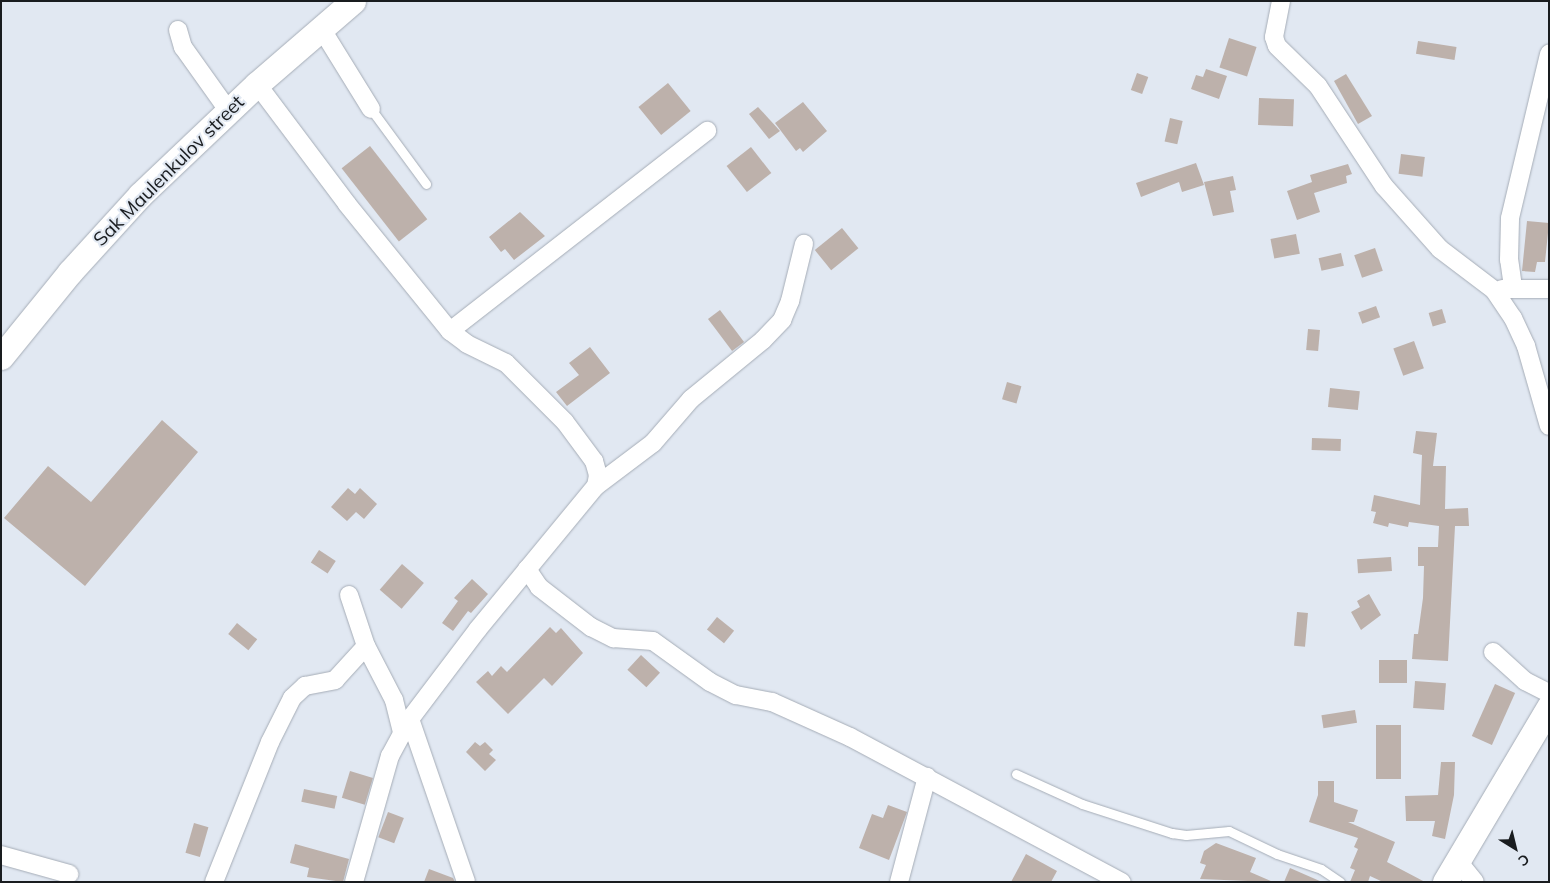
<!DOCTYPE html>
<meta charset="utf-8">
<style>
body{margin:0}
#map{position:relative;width:1550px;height:883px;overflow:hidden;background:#e1e8f2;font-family:Mulish,sans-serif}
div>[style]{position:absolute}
.building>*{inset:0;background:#bdb1ab;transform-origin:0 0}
.roads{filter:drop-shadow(0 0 1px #a5acb6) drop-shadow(0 0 1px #a5acb6)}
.lane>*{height:9px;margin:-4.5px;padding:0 4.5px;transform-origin:4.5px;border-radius:4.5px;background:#fff}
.street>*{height:18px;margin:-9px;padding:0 9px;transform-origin:9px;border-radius:9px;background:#fff}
.secondary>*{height:25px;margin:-12.5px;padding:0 12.5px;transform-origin:12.5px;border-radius:12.5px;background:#fff}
span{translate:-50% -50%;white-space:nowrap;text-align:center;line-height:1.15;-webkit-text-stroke:4px #e1e8f2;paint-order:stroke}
.street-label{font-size:19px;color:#191c1f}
.frame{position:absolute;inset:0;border:2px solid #191c1f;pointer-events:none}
.north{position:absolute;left:1490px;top:823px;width:50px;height:50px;-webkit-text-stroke:4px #e1e8f2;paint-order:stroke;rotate:144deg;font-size:14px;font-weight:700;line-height:20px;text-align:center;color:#191c1f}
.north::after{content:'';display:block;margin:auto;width:18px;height:22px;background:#191c1f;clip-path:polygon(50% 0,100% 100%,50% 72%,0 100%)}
</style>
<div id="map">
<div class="building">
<div style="left:1229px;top:38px;width:29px;height:31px;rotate:18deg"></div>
<div style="left:1418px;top:41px;width:39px;height:13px;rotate:9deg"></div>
<div style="clip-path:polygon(1206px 69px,1227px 76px,1219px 99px,1191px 89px,1196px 75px,1203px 77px)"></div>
<div style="left:1137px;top:73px;width:12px;height:18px;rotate:20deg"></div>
<div style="clip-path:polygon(1346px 74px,1372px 116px,1358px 124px,1334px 81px)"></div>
<div style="left:668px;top:83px;width:36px;height:38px;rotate:51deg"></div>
<div style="left:1259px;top:98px;width:35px;height:27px;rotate:2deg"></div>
<div style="clip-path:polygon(803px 102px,827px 131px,803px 152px,800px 148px,796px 151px,775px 123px)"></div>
<div style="clip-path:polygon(758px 107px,780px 131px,769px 139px,749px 114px)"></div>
<div style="left:1170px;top:118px;width:13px;height:24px;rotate:13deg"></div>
<div style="left:370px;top:146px;width:93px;height:36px;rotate:52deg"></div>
<div style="left:751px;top:147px;width:33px;height:31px;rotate:52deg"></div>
<div style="left:1401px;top:154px;width:24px;height:20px;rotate:7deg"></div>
<div style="clip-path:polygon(1196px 163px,1204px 185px,1182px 192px,1179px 182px,1141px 197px,1136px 183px)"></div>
<div style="clip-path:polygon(1348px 164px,1352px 174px,1346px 176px,1347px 183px,1314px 193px,1320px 212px,1297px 220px,1287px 191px,1312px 182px,1310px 175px)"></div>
<div style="clip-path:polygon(1233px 176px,1236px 190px,1230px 191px,1234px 212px,1213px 216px,1204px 182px)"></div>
<div style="clip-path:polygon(520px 212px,545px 236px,514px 260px,505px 249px,501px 252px,489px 237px)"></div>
<div style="clip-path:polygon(1527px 221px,1549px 223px,1545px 262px,1537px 262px,1535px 272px,1522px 271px)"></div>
<div style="left:842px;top:228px;width:26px;height:35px;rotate:51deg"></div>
<div style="left:1296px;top:234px;width:20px;height:26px;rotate:79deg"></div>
<div style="left:1375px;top:248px;width:24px;height:22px;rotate:71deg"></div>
<div style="left:1341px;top:253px;width:13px;height:23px;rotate:77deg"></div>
<div style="left:1376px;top:306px;width:12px;height:19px;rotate:70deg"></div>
<div style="left:1442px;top:309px;width:14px;height:14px;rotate:73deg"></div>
<div style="left:720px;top:310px;width:40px;height:15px;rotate:53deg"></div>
<div style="left:1308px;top:329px;width:12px;height:21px;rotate:5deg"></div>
<div style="left:1414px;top:341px;width:29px;height:22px;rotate:70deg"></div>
<div style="clip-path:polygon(590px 347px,610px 373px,567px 406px,556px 392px,579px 375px,569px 363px)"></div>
<div style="left:1007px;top:382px;width:15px;height:18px;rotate:16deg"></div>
<div style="left:1330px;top:388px;width:30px;height:19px;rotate:6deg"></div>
<div style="clip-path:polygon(162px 420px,198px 452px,85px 586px,4px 518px,48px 466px,91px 502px)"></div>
<div style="clip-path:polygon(1416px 431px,1437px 433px,1433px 466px,1446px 466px,1445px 509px,1468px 508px,1469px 526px,1455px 526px,1448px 661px,1412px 659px,1414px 634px,1418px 634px,1423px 598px,1424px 566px,1418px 566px,1418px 547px,1438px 547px,1439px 526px,1409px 522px,1408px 527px,1389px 523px,1388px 527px,1373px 523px,1376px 512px,1371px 511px,1374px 495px,1420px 505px,1422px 455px,1413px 453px)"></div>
<div style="left:1312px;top:438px;width:29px;height:12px;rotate:2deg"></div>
<div style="clip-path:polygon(348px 488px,355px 494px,360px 488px,377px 504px,364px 519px,356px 512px,347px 521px,331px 507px)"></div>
<div style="left:319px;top:550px;width:20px;height:15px;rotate:33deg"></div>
<div style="left:1391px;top:557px;width:14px;height:34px;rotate:86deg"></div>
<div style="left:402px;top:564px;width:29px;height:34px;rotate:41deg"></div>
<div style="clip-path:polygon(472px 579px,488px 594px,471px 613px,468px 611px,453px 631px,442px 623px,458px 601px,454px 598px)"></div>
<div style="clip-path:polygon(1369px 594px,1381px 615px,1361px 630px,1351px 612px,1360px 607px,1357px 601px)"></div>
<div style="left:1297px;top:612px;width:11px;height:34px;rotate:5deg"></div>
<div style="left:717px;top:617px;width:22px;height:16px;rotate:39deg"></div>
<div style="left:237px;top:623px;width:26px;height:14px;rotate:39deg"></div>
<div style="clip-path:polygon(550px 627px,556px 633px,561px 628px,583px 653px,552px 686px,544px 678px,508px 714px,476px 682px,488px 671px,492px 676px,501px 666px,507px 672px)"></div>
<div style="left:641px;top:655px;width:26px;height:20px;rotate:43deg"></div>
<div style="left:1379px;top:660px;width:28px;height:23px"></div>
<div style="left:1415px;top:681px;width:31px;height:27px;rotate:4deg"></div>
<div style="left:1495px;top:684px;width:22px;height:57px;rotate:24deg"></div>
<div style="left:1355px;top:710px;width:13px;height:34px;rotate:81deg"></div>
<div style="left:1376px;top:725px;width:25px;height:54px"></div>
<div style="clip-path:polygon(475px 742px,480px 746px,485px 742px,493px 750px,489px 754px,496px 760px,485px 771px,466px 752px)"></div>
<div style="clip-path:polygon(1441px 762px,1455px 762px,1454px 795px,1445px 839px,1432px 836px,1435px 821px,1406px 821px,1405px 796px,1438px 795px)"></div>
<div style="left:350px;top:771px;width:24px;height:28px;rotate:17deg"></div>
<div style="clip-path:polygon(1318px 781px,1334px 781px,1334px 802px,1358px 810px,1354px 822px,1348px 822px,1395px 842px,1387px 862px,1425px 882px,1383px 882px,1370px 876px,1368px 882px,1350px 882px,1355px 870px,1350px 868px,1358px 849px,1354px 847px,1358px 838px,1309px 822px,1318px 795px)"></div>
<div style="left:304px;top:789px;width:34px;height:13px;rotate:12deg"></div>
<div style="clip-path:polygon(888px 805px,907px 812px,889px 860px,859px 848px,872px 814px,883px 818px)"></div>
<div style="left:388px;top:812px;width:17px;height:27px;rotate:21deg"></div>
<div style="left:194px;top:823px;width:15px;height:31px;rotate:16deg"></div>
<div style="clip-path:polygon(1216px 843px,1256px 858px,1250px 872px,1273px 882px,1200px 879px,1206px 865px,1200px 863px,1204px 851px)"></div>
<div style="clip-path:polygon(295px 844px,349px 859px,343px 882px,307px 877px,309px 868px,290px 863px)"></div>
<div style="clip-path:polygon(1026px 854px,1057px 871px,1051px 882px,1011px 882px)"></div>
<div style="clip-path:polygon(1290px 868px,1322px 882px,1284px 882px)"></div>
<div style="clip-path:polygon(429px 869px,453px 878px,455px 882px,424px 882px)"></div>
</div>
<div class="roads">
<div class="lane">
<div style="left:371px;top:109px;width:93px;rotate:53.7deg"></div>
<div style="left:1016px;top:774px;width:72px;rotate:24.4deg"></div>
<div style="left:1082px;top:804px;width:95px;rotate:17.9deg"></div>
<div style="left:1172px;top:833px;width:14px;rotate:8deg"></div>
<div style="left:1186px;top:835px;width:43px;rotate:-5.3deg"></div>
<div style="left:1229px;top:831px;width:53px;rotate:25.6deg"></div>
<div style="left:1277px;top:854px;width:46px;rotate:18.8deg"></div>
<div style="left:1321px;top:869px;width:23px;rotate:34deg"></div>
</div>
<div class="street">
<div style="left:1281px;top:1px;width:37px;rotate:101deg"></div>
<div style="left:1274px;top:37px;width:9px;rotate:72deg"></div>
<div style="left:1277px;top:46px;width:57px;rotate:44.3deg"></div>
<div style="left:1318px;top:86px;width:120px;rotate:56.6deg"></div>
<div style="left:1384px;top:186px;width:84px;rotate:48.4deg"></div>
<div style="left:1440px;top:249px;width:68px;rotate:37.2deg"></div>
<div style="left:1494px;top:290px;width:34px;rotate:56deg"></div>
<div style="left:1513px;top:318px;width:31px;rotate:65deg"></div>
<div style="left:1526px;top:346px;width:83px;rotate:74deg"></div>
<div style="left:321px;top:28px;width:95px;rotate:58.3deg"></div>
<div style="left:178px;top:30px;width:18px;rotate:74deg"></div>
<div style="left:183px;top:47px;width:77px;rotate:54.5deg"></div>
<div style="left:257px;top:84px;width:150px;rotate:53.1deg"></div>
<div style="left:347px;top:204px;width:164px;rotate:51deg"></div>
<div style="left:450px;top:331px;width:21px;rotate:37deg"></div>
<div style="left:467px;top:344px;width:43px;rotate:26deg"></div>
<div style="left:506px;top:363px;width:83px;rotate:45deg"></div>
<div style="left:565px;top:422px;width:49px;rotate:53.4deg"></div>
<div style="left:594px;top:461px;width:15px;rotate:74deg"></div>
<div style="left:598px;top:475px;width:11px;rotate:100deg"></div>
<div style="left:1513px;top:287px;width:27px;rotate:-98deg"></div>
<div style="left:1509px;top:260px;width:42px;rotate:-88.6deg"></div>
<div style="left:1510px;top:218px;width:169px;rotate:-76.6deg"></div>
<div style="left:1502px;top:289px;width:47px"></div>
<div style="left:450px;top:331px;width:326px;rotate:-37.9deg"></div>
<div style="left:527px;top:569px;width:22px;rotate:56deg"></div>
<div style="left:539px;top:587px;width:66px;rotate:37.6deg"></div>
<div style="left:591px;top:627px;width:25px;rotate:27deg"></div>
<div style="left:613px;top:638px;width:40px;rotate:4.3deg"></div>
<div style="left:653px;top:641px;width:70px;rotate:35.7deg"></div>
<div style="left:710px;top:682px;width:29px;rotate:27deg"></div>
<div style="left:736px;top:695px;width:37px;rotate:11deg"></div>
<div style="left:772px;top:702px;width:85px;rotate:24.2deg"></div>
<div style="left:850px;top:737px;width:308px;rotate:28.1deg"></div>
<div style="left:349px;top:595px;width:54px;rotate:71.6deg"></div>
<div style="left:366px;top:646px;width:61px;rotate:62.6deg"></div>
<div style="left:394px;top:700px;width:32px;rotate:76deg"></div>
<div style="left:1493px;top:652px;width:43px;rotate:42.2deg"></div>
<div style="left:1525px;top:681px;width:27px;rotate:27deg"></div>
<div style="left:410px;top:719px;width:172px;rotate:71deg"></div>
<div style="left:1px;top:855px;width:71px;rotate:15.6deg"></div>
<div style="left:1457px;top:860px;width:28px;rotate:51deg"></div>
<div style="left:214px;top:882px;width:151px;rotate:-68.2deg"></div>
<div style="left:270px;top:742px;width:49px;rotate:-63.4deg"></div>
<div style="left:292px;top:698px;width:18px;rotate:-43deg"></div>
<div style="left:305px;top:686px;width:31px;rotate:-11deg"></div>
<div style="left:335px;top:680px;width:46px;rotate:-47.6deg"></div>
<div style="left:354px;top:882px;width:131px;rotate:-74.1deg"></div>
<div style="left:390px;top:756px;width:42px;rotate:-61.6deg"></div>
<div style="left:410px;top:719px;width:113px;rotate:-52.9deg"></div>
<div style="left:478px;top:629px;width:185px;rotate:-50.5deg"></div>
<div style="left:596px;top:486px;width:71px;rotate:-37deg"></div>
<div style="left:653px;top:443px;width:58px;rotate:-49.2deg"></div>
<div style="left:691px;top:399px;width:93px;rotate:-39.3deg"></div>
<div style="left:763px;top:340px;width:28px;rotate:-46deg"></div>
<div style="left:782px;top:320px;width:21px;rotate:-67deg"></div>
<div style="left:790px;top:301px;width:59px;rotate:-76.2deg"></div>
<div style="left:899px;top:882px;width:109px;rotate:-75.1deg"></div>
</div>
<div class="secondary">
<div style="left:1px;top:357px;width:109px;rotate:-50.9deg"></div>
<div style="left:70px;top:272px;width:104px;rotate:-47.7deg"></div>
<div style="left:140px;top:195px;width:161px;rotate:-43.5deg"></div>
<div style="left:257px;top:84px;width:127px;rotate:-40.8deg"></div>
<div style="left:1445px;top:882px;width:204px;rotate:-59.3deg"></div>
</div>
</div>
<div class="street-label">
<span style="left:169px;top:171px;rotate:-45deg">Sak Maulenkulov street</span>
</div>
<div class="frame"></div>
<div class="north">С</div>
</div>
